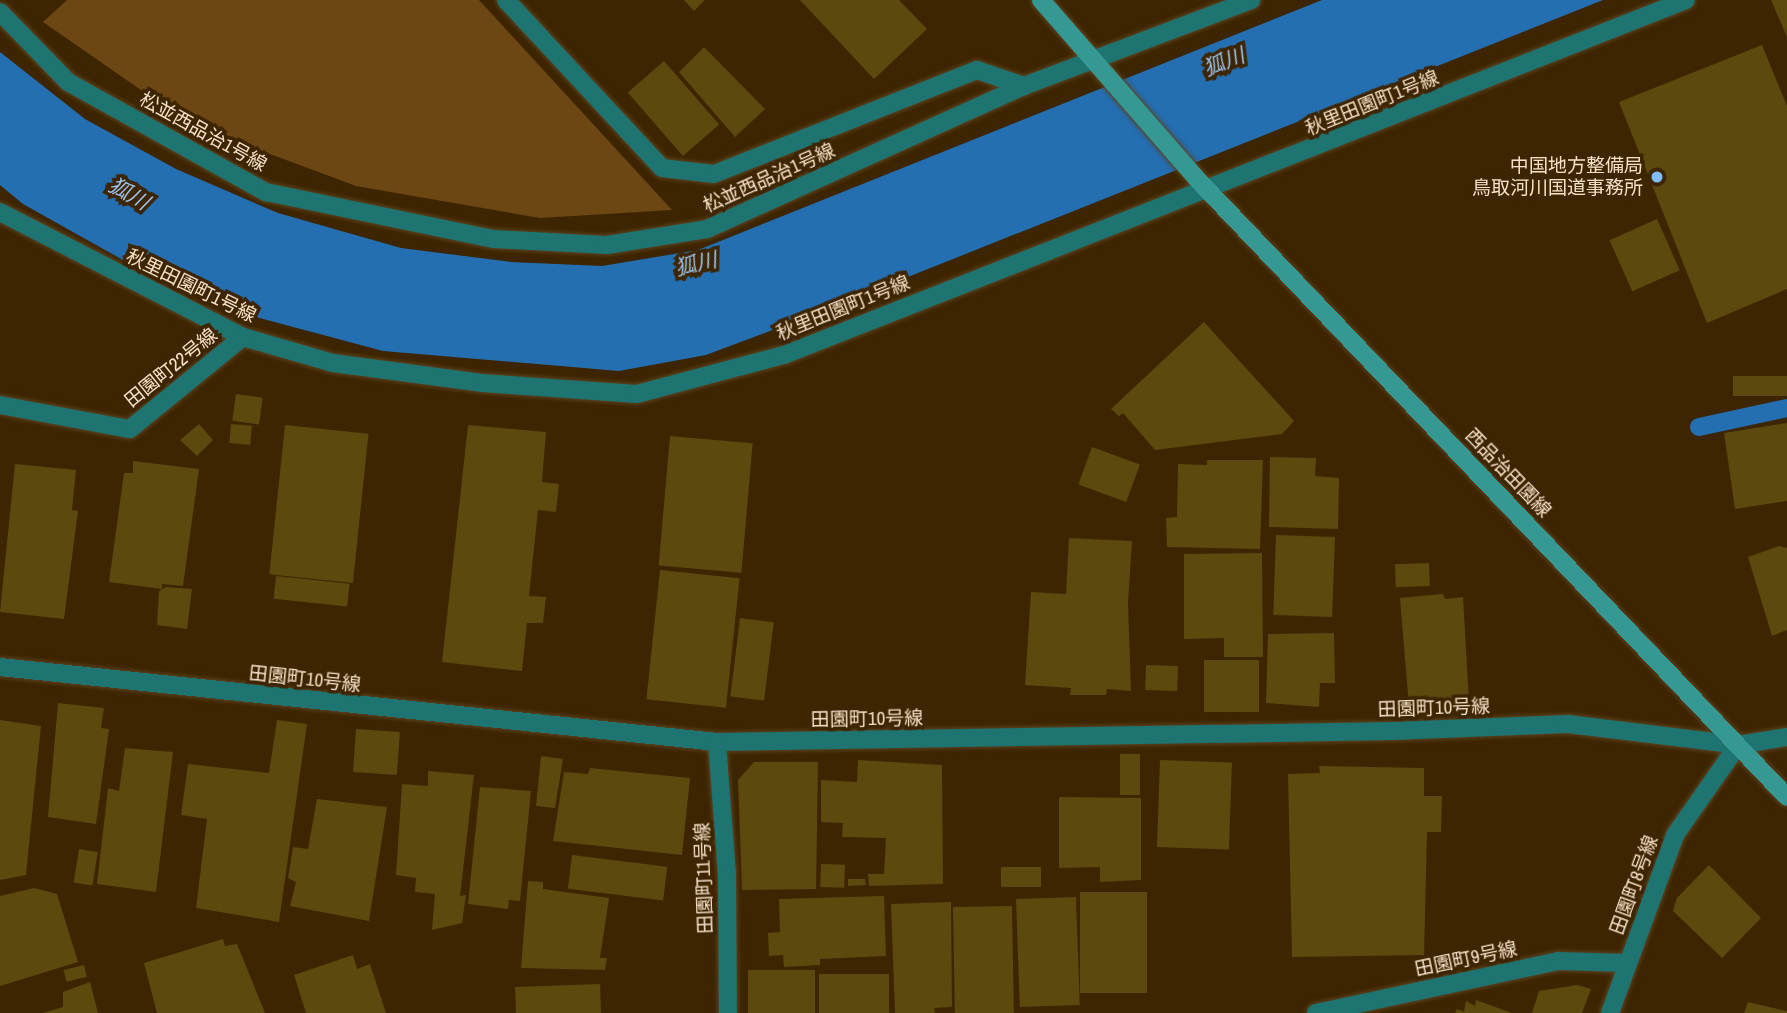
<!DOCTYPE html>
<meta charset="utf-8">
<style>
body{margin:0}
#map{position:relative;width:1787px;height:1013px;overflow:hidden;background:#3e2501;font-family:"Archivo Narrow","Noto Sans JP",sans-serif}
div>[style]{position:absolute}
.green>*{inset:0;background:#6c4713}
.water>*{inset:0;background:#246eb2}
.stream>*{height:18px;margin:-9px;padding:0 9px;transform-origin:9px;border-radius:9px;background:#246eb2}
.building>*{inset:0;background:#5b490e;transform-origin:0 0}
.roads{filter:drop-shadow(0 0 2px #5b4321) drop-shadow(0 0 2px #5b4321)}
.street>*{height:18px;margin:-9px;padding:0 9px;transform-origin:9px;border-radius:9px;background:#1d7470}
.secondary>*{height:18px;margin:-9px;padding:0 9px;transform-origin:9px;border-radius:9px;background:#369893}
.dots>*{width:19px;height:19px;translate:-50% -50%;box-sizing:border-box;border:4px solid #3e2501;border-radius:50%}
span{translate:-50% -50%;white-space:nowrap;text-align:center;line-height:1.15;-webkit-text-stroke:7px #3e2501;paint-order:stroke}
.street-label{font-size:19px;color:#f5e1c9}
.poi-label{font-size:19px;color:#f5e1c9}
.right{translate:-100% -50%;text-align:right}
.water-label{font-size:21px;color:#9cc5f1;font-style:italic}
</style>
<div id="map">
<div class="green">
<div style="clip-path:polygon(67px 0,479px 0,672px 210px,540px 218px,356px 186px,190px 124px,43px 22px)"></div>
</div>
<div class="water">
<div style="clip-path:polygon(1322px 0,1603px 0,815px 314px,706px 355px,619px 371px,383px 351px,241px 313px,130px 264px,23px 204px,0 185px,0 52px,85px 119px,176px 169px,278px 213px,401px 248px,511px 262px,602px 266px,698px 250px)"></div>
</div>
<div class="stream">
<div style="left:1699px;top:427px;width:90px;rotate:-12.2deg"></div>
</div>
<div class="building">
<div style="clip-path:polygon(684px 0,705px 0,694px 11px)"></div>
<div style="clip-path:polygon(800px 0,899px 0,927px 29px,874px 79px)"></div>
<div style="clip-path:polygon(1771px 0,1787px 0,1787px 37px)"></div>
<div style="clip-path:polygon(1762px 45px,1787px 106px,1787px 289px,1707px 323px,1619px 102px)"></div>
<div style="clip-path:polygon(704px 47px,765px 109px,735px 137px,679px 72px)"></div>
<div style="left:664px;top:61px;width:84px;height:48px;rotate:49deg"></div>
<div style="left:1657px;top:219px;width:56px;height:52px;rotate:66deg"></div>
<div style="clip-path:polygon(1204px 322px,1294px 421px,1282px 434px,1155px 450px,1123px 413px,1119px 416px,1111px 409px)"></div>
<div style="left:1787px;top:376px;width:20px;height:54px;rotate:90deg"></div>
<div style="left:236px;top:394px;width:27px;height:27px;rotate:8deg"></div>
<div style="clip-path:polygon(1787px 423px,1787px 501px,1735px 509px,1724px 433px)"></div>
<div style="clip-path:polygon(199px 424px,213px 440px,197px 456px,180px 440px)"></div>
<div style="left:231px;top:424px;width:21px;height:19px;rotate:5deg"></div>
<div style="left:285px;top:425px;width:84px;height:150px;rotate:6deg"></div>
<div style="clip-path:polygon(468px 425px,546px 432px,542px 482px,559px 484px,556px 512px,538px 510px,529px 596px,546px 597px,543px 623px,527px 623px,522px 671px,442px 662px)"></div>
<div style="left:670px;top:436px;width:83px;height:130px;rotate:5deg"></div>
<div style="left:1092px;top:447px;width:51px;height:40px;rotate:20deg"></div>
<div style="clip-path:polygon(1270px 457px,1316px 458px,1315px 476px,1339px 478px,1338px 529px,1269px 527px)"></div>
<div style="clip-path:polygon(1207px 460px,1263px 460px,1260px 549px,1167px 547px,1166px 518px,1177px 517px,1178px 464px,1207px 465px)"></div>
<div style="clip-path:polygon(133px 461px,199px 469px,183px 586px,162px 584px,162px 589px,109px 582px,124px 473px,133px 473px)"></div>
<div style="clip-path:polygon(15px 464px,76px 470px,72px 510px,78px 511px,64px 619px,0 612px)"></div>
<div style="left:1276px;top:535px;width:59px;height:80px;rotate:2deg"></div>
<div style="clip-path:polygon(1069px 538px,1132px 541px,1128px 603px,1131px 691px,1107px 689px,1106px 695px,1070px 695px,1071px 688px,1025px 685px,1031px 592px,1066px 594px)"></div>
<div style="clip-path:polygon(1779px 546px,1787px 548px,1787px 630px,1772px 636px,1748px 557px)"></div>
<div style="clip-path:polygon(1262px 553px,1263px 657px,1224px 657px,1224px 638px,1184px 639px,1184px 554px)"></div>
<div style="left:1429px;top:563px;width:23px;height:34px;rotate:88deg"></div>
<div style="left:660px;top:570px;width:80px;height:130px;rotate:6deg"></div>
<div style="left:276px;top:576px;width:74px;height:23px;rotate:6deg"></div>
<div style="clip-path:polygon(166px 587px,192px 589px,187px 629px,157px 625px,159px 591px)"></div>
<div style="clip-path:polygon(1443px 594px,1445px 599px,1463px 597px,1469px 702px,1409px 706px,1400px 598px)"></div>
<div style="left:740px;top:618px;width:34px;height:79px;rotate:7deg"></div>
<div style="clip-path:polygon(1334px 633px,1335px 683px,1320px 683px,1319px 707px,1266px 703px,1268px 634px)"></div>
<div style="left:1204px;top:660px;width:55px;height:52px"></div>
<div style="left:1146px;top:665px;width:32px;height:25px;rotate:2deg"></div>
<div style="clip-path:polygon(58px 703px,104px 708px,101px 728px,109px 729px,96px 824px,48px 817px)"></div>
<div style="clip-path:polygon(0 720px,41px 726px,26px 875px,0 880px)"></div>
<div style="clip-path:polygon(277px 720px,307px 724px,279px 922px,196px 908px,207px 819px,181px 815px,188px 764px,269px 773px)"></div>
<div style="left:356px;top:729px;width:44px;height:43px;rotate:4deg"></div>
<div style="clip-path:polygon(125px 748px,173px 752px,156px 892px,97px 884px,108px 788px,119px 791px)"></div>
<div style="left:1120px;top:754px;width:20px;height:41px"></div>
<div style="clip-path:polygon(541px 756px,563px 759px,555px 808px,536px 806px)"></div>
<div style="clip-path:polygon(858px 760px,942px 765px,943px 884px,869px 886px,868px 874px,884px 874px,886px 838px,842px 837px,843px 823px,821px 822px,821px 780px,857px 782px)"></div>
<div style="left:1160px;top:760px;width:72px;height:87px;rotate:2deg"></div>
<div style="clip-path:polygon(754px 762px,818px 762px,816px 889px,742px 890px,738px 780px)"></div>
<div style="clip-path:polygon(1319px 766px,1424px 768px,1424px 796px,1442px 796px,1441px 832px,1427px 832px,1424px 955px,1292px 957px,1288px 774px,1320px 773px)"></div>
<div style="clip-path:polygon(590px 768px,690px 778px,682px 855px,553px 841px,564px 772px,588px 774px)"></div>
<div style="clip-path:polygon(428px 771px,474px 775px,460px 896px,466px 895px,462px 923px,432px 930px,435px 894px,415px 892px,416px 878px,396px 875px,402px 784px,428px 786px)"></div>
<div style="clip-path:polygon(480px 787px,531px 791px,520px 901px,509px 900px,508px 909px,468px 904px)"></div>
<div style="clip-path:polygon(1059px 797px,1141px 798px,1141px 880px,1100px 882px,1100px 867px,1059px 868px)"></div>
<div style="clip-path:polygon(317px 799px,387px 807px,369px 921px,290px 906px,296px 882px,288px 878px,293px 847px,308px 849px)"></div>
<div style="left:79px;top:849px;width:19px;height:34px;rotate:9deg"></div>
<div style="left:572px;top:855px;width:96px;height:34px;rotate:7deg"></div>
<div style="left:821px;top:864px;width:24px;height:23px;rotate:2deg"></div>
<div style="clip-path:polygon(1709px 865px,1761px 918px,1722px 958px,1673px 911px,1677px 898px)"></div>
<div style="left:1041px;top:867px;width:20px;height:40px;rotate:90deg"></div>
<div style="clip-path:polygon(848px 879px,865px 879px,866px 885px,848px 886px)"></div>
<div style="clip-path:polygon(528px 881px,543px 882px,543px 889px,609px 898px,600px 958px,607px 958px,605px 970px,521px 968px)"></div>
<div style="clip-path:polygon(34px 888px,57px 894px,78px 962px,0 986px,0 896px)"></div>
<div style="left:1147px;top:892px;width:101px;height:67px;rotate:90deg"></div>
<div style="clip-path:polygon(884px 896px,886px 956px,820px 959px,820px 965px,784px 967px,783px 955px,769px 956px,768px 933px,780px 932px,779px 899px)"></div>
<div style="left:1076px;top:897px;width:108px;height:60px;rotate:88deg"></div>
<div style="clip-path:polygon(951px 902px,952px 1007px,934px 1008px,935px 1013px,895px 1013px,891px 904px)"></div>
<div style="left:1012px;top:906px;width:107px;height:59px;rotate:89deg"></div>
<div style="clip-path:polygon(223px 939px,225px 946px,237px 944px,265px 1013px,157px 1013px,144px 963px)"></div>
<div style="clip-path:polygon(353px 955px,357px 969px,370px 964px,386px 1013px,306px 1013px,294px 975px)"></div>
<div style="left:84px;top:965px;width:12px;height:21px;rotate:76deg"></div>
<div style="left:815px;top:970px;width:43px;height:67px;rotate:90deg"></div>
<div style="left:889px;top:974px;width:39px;height:70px;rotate:90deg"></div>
<div style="clip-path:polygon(90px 982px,98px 1013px,43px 1013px,63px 1007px,63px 992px)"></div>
<div style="left:600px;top:984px;width:29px;height:85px;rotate:88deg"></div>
<div style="clip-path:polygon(1577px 985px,1591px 989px,1582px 1013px,1532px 1013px,1539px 991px)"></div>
<div style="clip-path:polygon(1476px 1000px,1512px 1013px,1455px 1013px,1457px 1009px,1464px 1012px,1466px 1001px,1475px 1006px)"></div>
<div style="clip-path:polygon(1748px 1002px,1787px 1011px,1787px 1013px,1744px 1013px)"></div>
</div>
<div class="roads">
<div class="street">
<div style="left:506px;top:0;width:229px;rotate:47.1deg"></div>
<div style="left:662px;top:168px;width:52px;rotate:6.6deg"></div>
<div style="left:714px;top:174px;width:283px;rotate:-21.6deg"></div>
<div style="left:977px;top:70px;width:50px;rotate:18.8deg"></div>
<div style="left:0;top:12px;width:98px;rotate:45.8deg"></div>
<div style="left:68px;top:82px;width:227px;rotate:29.1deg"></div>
<div style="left:266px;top:192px;width:232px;rotate:11.7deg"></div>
<div style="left:493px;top:239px;width:114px;rotate:3deg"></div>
<div style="left:607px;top:245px;width:101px;rotate:-9.1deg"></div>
<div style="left:707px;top:229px;width:348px;rotate:-24.3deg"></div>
<div style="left:1024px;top:86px;width:243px;rotate:-20.7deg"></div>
<div style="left:0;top:212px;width:273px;rotate:27.2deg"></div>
<div style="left:243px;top:337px;width:94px;rotate:16.1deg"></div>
<div style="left:333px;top:363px;width:150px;rotate:7.6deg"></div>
<div style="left:482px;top:383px;width:155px;rotate:4.1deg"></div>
<div style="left:637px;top:394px;width:152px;rotate:-14.9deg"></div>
<div style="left:784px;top:355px;width:969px;rotate:-21.48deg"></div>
<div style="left:0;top:405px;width:132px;rotate:10.5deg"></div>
<div style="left:130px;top:429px;width:146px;rotate:-39.2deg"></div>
<div style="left:0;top:667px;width:721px;rotate:5.97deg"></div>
<div style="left:717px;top:742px;width:676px;rotate:-0.93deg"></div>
<div style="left:1393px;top:731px;width:175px;rotate:-2.3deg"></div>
<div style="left:1568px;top:724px;width:171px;rotate:7deg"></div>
<div style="left:1738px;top:745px;width:50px;rotate:-9.3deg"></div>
<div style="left:717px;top:742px;width:134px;rotate:85.7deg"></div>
<div style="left:727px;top:876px;width:137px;rotate:89.6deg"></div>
<div style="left:1316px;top:1013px;width:248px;rotate:-12.1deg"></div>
<div style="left:1558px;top:961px;width:69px;rotate:1.7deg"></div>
<div style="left:1610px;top:1013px;width:189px;rotate:-69.9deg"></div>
<div style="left:1675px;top:835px;width:110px;rotate:-55deg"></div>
</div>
<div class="secondary">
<div style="left:1041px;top:0;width:237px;rotate:48.9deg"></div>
<div style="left:1197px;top:179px;width:854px;rotate:46.33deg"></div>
</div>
</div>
<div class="dots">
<div style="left:1657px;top:177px;background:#81bcfa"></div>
</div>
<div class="street-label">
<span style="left:1372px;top:103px;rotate:-22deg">秋里田園町1号線</span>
<span style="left:203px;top:132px;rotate:29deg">松並西品治1号線</span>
<span style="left:769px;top:178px;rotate:-24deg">松並西品治1号線</span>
<span style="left:191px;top:286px;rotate:26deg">秋里田園町1号線</span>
<span style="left:843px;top:308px;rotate:-22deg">秋里田園町1号線</span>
<span style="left:171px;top:368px;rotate:-39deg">田園町22号線</span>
<span style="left:1508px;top:473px;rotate:46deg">西品治田園線</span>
<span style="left:305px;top:679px;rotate:6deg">田園町10号線</span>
<span style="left:1434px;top:708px;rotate:-2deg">田園町10号線</span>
<span style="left:867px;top:719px;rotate:-1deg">田園町10号線</span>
<span style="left:704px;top:878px;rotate:-92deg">田園町11号線</span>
<span style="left:1634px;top:885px;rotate:-70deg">田園町8号線</span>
<span style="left:1466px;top:959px;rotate:-12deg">田園町9号線</span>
</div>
<div class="poi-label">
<span class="right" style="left:1643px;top:177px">中国地方整備局<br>鳥取河川国道事務所</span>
</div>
<div class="water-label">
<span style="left:1224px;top:62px;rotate:-21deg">狐川</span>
<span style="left:129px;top:194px;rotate:30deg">狐川</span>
<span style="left:696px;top:264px;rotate:-13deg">狐川</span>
</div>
</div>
